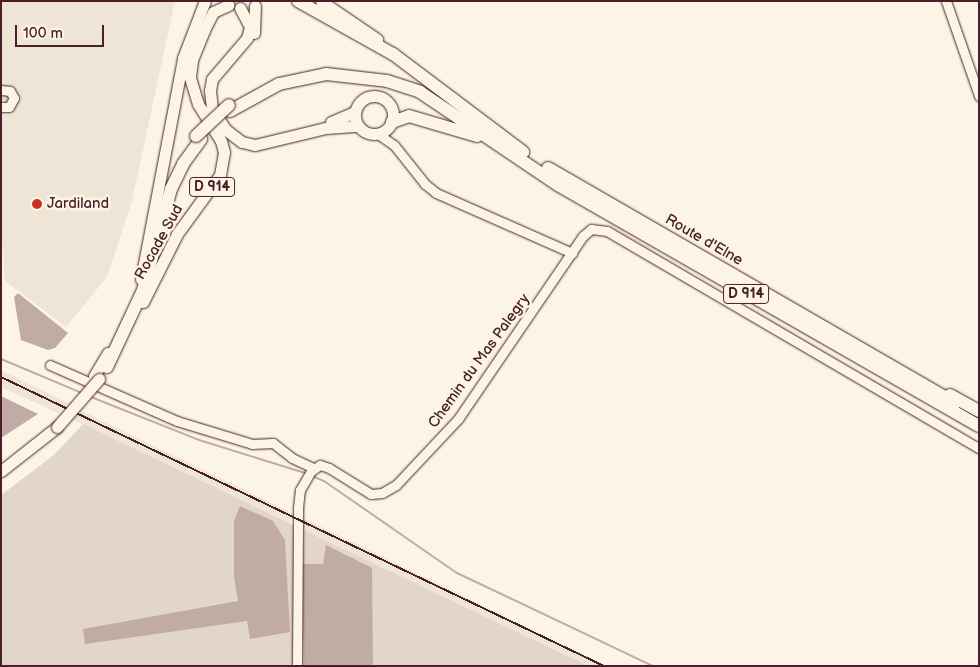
<!DOCTYPE html>
<style>
body{margin:0}
#map{position:relative;width:980px;height:667px;overflow:hidden;background:#fcf5e5;font-family:"Balsamiq Sans",sans-serif}
div>[style]{position:absolute}
.built>*{inset:0;background:#eee5d7;transform-origin:0 0}
.green>*{inset:0;background:#e2d5ca}
.water>*{inset:0;background:#c0aca5}
.stream>*{height:2px;margin:-1px;padding:0 1px;transform-origin:1px;border-radius:1px;background:#c0aca5}
.roads{filter:drop-shadow(0 0 1px #4a1f2b) drop-shadow(0 0 1px #4a1f2b)}
.minor>*{height:9px;margin:-4.5px;padding:0 4.5px;transform-origin:4.5px;border-radius:4.5px;background:#fcf5e5}
.major>*{height:11px;margin:-5.5px;padding:0 5.5px;transform-origin:5.5px;border-radius:5.5px;background:#fcf5e5}
.major>.ring{margin:-5.5px;padding:0;box-sizing:content-box;background:none;border:11px solid #fcf5e5;border-radius:50%}
.highway>*{height:12px;margin:-6px;padding:0 6px;transform-origin:6px;border-radius:6px;background:#fcf5e5}
.rail>*{height:2px;margin:-1px;padding:0 1px;transform-origin:1px;border-radius:1px;background:#4a1f2b}
.bridges{filter:drop-shadow(0 0 1px #4a1f2b) drop-shadow(0 0 1px #4a1f2b)}
.major-bridge>*{height:11px;margin:-5.5px;padding:0 5.5px;transform-origin:5.5px;border-radius:5.5px;background:#fcf5e5}
.highway-bridge>*{height:12px;margin:-6px;padding:0 6px;transform-origin:6px;border-radius:6px;background:#fcf5e5}
.dots>*{width:14px;height:14px;translate:-50% -50%;box-sizing:border-box;border:2px solid #fcf5e5;border-radius:50%}
span{translate:-50% -50%;white-space:nowrap;text-align:center;line-height:1.15;-webkit-text-stroke:5px #fcf5e5;paint-order:stroke}
.shield-label span{padding:1px 4px;background:#fcf5e5;border:1px solid;border-radius:4px;-webkit-text-stroke-width:0}
.shield-label{font-size:14px;color:#4a1f2b;font-weight:700}
.poi-label{font-size:15px;color:#4a1f2b}
.left{translate:0 -50%;text-align:left}
.street-label{font-size:15px;color:#4a1f2b}
.frame{position:absolute;inset:0;border:2px solid #4a1f2b;pointer-events:none}
.scale{position:absolute;left:15px;top:25px;width:89px;height:22px;box-sizing:border-box;border:2px solid #4a1f2b;border-top:0;padding-left:6px;font-size:15px;line-height:18px;white-space:nowrap;color:#4a1f2b;-webkit-text-stroke:4px #fcf5e5;paint-order:stroke}
</style>
<div id="map">
<div class="built">
<div style="clip-path:polygon(1px 1px,175px 1px,132px 201px,107px 277px,66px 327px,5px 281px,1px 228px)"></div>
<div style="clip-path:polygon(1px 370px,68px 403px,58px 413px,1px 387px)"></div>
<div style="left:78px;top:409px;width:240px;height:12px;rotate:26deg"></div>
<div style="left:301px;top:517px;width:346px;height:12px;rotate:26deg"></div>
</div>
<div class="green">
<div style="clip-path:polygon(83px 424px,301px 529px,588px 666px,1px 666px,1px 495px,54px 455px)"></div>
</div>
<div class="water">
<div style="clip-path:polygon(18px 293px,68px 333px,55px 348px,48px 350px,21px 340px,14px 297px)"></div>
<div style="clip-path:polygon(1px 396px,38px 414px,1px 438px)"></div>
<div style="clip-path:polygon(240px 506px,273px 521px,285px 540px,290px 632px,250px 639px,247px 621px,85px 644px,83px 629px,238px 601px,234px 577px,234px 521px)"></div>
<div style="clip-path:polygon(326px 545px,372px 568px,373px 666px,304px 666px,302px 564px,323px 564px)"></div>
</div>
<div class="stream">
<div style="left:1px;top:359px;width:88px;rotate:22.8deg"></div>
<div style="left:91px;top:397px;width:116px;rotate:21.7deg"></div>
<div style="left:199px;top:440px;width:111px;rotate:17.3deg"></div>
<div style="left:312px;top:476px;width:13px;rotate:23deg"></div>
<div style="left:324px;top:481px;width:162px;rotate:34.7deg"></div>
<div style="left:457px;top:573px;width:217px;rotate:25.4deg"></div>
</div>
<div class="roads">
<div class="minor">
<div style="left:946px;top:1px;width:101px;rotate:70.8deg"></div>
<div style="left:1px;top:90px;width:9px;rotate:6deg"></div>
<div style="left:10px;top:91px;width:8px;rotate:60deg"></div>
<div style="left:14px;top:98px;width:10px;rotate:119deg"></div>
<div style="left:9px;top:107px;width:8px;rotate:180deg"></div>
<div style="left:378px;top:134px;width:19px;rotate:35deg"></div>
<div style="left:394px;top:145px;width:50px;rotate:51.5deg"></div>
<div style="left:425px;top:184px;width:14px;rotate:39deg"></div>
<div style="left:436px;top:193px;width:149px;rotate:23.8deg"></div>
<div style="left:50px;top:365px;width:139px;rotate:23.8deg"></div>
<div style="left:177px;top:421px;width:78px;rotate:17deg"></div>
<div style="left:252px;top:444px;width:21px;rotate:-3deg"></div>
<div style="left:273px;top:443px;width:24px;rotate:38deg"></div>
<div style="left:292px;top:458px;width:23px;rotate:25deg"></div>
<div style="left:297px;top:666px;width:158px;rotate:-89.6deg"></div>
<div style="left:298px;top:508px;width:18px;rotate:-84deg"></div>
<div style="left:300px;top:490px;width:22px;rotate:-60deg"></div>
<div style="left:311px;top:471px;width:11px;rotate:-34deg"></div>
<div style="left:320px;top:465px;width:9px;rotate:18deg"></div>
<div style="left:329px;top:468px;width:49px;rotate:31.8deg"></div>
<div style="left:371px;top:494px;width:11px;rotate:-5deg"></div>
<div style="left:382px;top:493px;width:16px;rotate:-30deg"></div>
<div style="left:396px;top:485px;width:91px;rotate:-46.8deg"></div>
<div style="left:458px;top:419px;width:222px;rotate:-55.7deg"></div>
<div style="left:583px;top:236px;width:11px;rotate:-41deg"></div>
<div style="left:591px;top:229px;width:16px;rotate:7deg"></div>
<div style="left:607px;top:231px;width:431px;rotate:30.3deg"></div>
</div>
<div class="major">
<div style="left:321px;top:1px;width:68px;rotate:34.2deg"></div>
<div style="left:240px;top:8px;width:21px;rotate:62deg"></div>
<div style="left:250px;top:27px;width:11px;rotate:105deg"></div>
<div style="left:247px;top:38px;width:54px;rotate:130.5deg"></div>
<div style="left:212px;top:79px;width:11px;rotate:100deg"></div>
<div style="left:210px;top:90px;width:18px;rotate:84deg"></div>
<div style="left:212px;top:108px;width:26px;rotate:58deg"></div>
<div style="left:226px;top:130px;width:20px;rotate:37deg"></div>
<div style="left:242px;top:142px;width:13px;rotate:13deg"></div>
<div style="left:255px;top:145px;width:73px;rotate:-13.5deg"></div>
<div style="left:326px;top:128px;width:31px;rotate:-4deg"></div>
<div style="left:254px;top:33px;width:27px;rotate:-88deg"></div>
<div class="ring" style="left:355px;top:96px;width:27px;height:27px"></div>
<div style="left:331px;top:122px;width:26px;rotate:-23deg"></div>
<div style="left:141px;top:279px;width:225px;rotate:-79.2deg"></div>
<div style="left:183px;top:58px;width:61px;rotate:-68.9deg"></div>
<div style="left:143px;top:302px;width:76px;rotate:-63.4deg"></div>
<div style="left:177px;top:234px;width:73px;rotate:-53.9deg"></div>
<div style="left:220px;top:175px;width:23px;rotate:-80deg"></div>
<div style="left:224px;top:152px;width:11px;rotate:-105deg"></div>
<div style="left:221px;top:141px;width:44px;rotate:-121.9deg"></div>
<div style="left:198px;top:104px;width:28px;rotate:-107deg"></div>
<div style="left:190px;top:77px;width:17px;rotate:-83deg"></div>
<div style="left:192px;top:60px;width:32px;rotate:-68deg"></div>
<div style="left:204px;top:30px;width:20px;rotate:-63deg"></div>
<div style="left:213px;top:12px;width:17px;rotate:-24deg"></div>
<div style="left:94px;top:376px;width:27px;rotate:-59deg"></div>
<div style="left:1px;top:471px;width:71px;rotate:-38.2deg"></div>
</div>
<div class="highway">
<div style="left:298px;top:1px;width:109px;rotate:29.2deg"></div>
<div style="left:393px;top:54px;width:163px;rotate:37deg"></div>
<div style="left:230px;top:111px;width:56px;rotate:-28.9deg"></div>
<div style="left:279px;top:84px;width:48px;rotate:-12deg"></div>
<div style="left:326px;top:74px;width:61px;rotate:6.5deg"></div>
<div style="left:387px;top:81px;width:35px;rotate:18deg"></div>
<div style="left:420px;top:92px;width:166px;rotate:34deg"></div>
<div style="left:558px;top:185px;width:485px;rotate:29.8deg"></div>
<div style="left:392px;top:122px;width:18px;rotate:-19deg"></div>
<div style="left:409px;top:116px;width:71px;rotate:16.4deg"></div>
<div style="left:548px;top:168px;width:470px;rotate:30deg"></div>
<div style="left:107px;top:367px;width:85px;rotate:-64.9deg"></div>
<div style="left:143px;top:290px;width:105px;rotate:-74.5deg"></div>
<div style="left:171px;top:189px;width:28px;rotate:-64deg"></div>
<div style="left:183px;top:164px;width:31px;rotate:-54deg"></div>
<div style="left:950px;top:395px;width:33px;rotate:29deg"></div>
</div>
</div>
<div class="rail">
<div style="left:1px;top:377px;width:669px;rotate:25.61deg"></div>
</div>
<div class="bridges">
<div class="major-bridge">
<div style="left:57px;top:427px;width:64px;rotate:-48.8deg"></div>
</div>
<div class="highway-bridge">
<div style="left:196px;top:136px;width:45px;rotate:-43.2deg"></div>
</div>
</div>
<div class="dots">
<div style="left:37px;top:204px;background:#c8321e"></div>
</div>
<div class="shield-label">
<span style="left:212px;top:187px">D 914</span>
<span style="left:746px;top:294px">D 914</span>
</div>
<div class="poi-label">
<span class="left" style="left:47px;top:204px">Jardiland</span>
</div>
<div class="street-label">
<span style="left:704px;top:240px;rotate:30deg">Route d'Elne</span>
<span style="left:159px;top:242px;rotate:-61deg">Rocade Sud</span>
<span style="left:479px;top:361px;rotate:-54deg">Chemin du Mas Palegry</span>
</div>
<div class="frame"></div>
<div class="scale">100 m</div>
</div>
